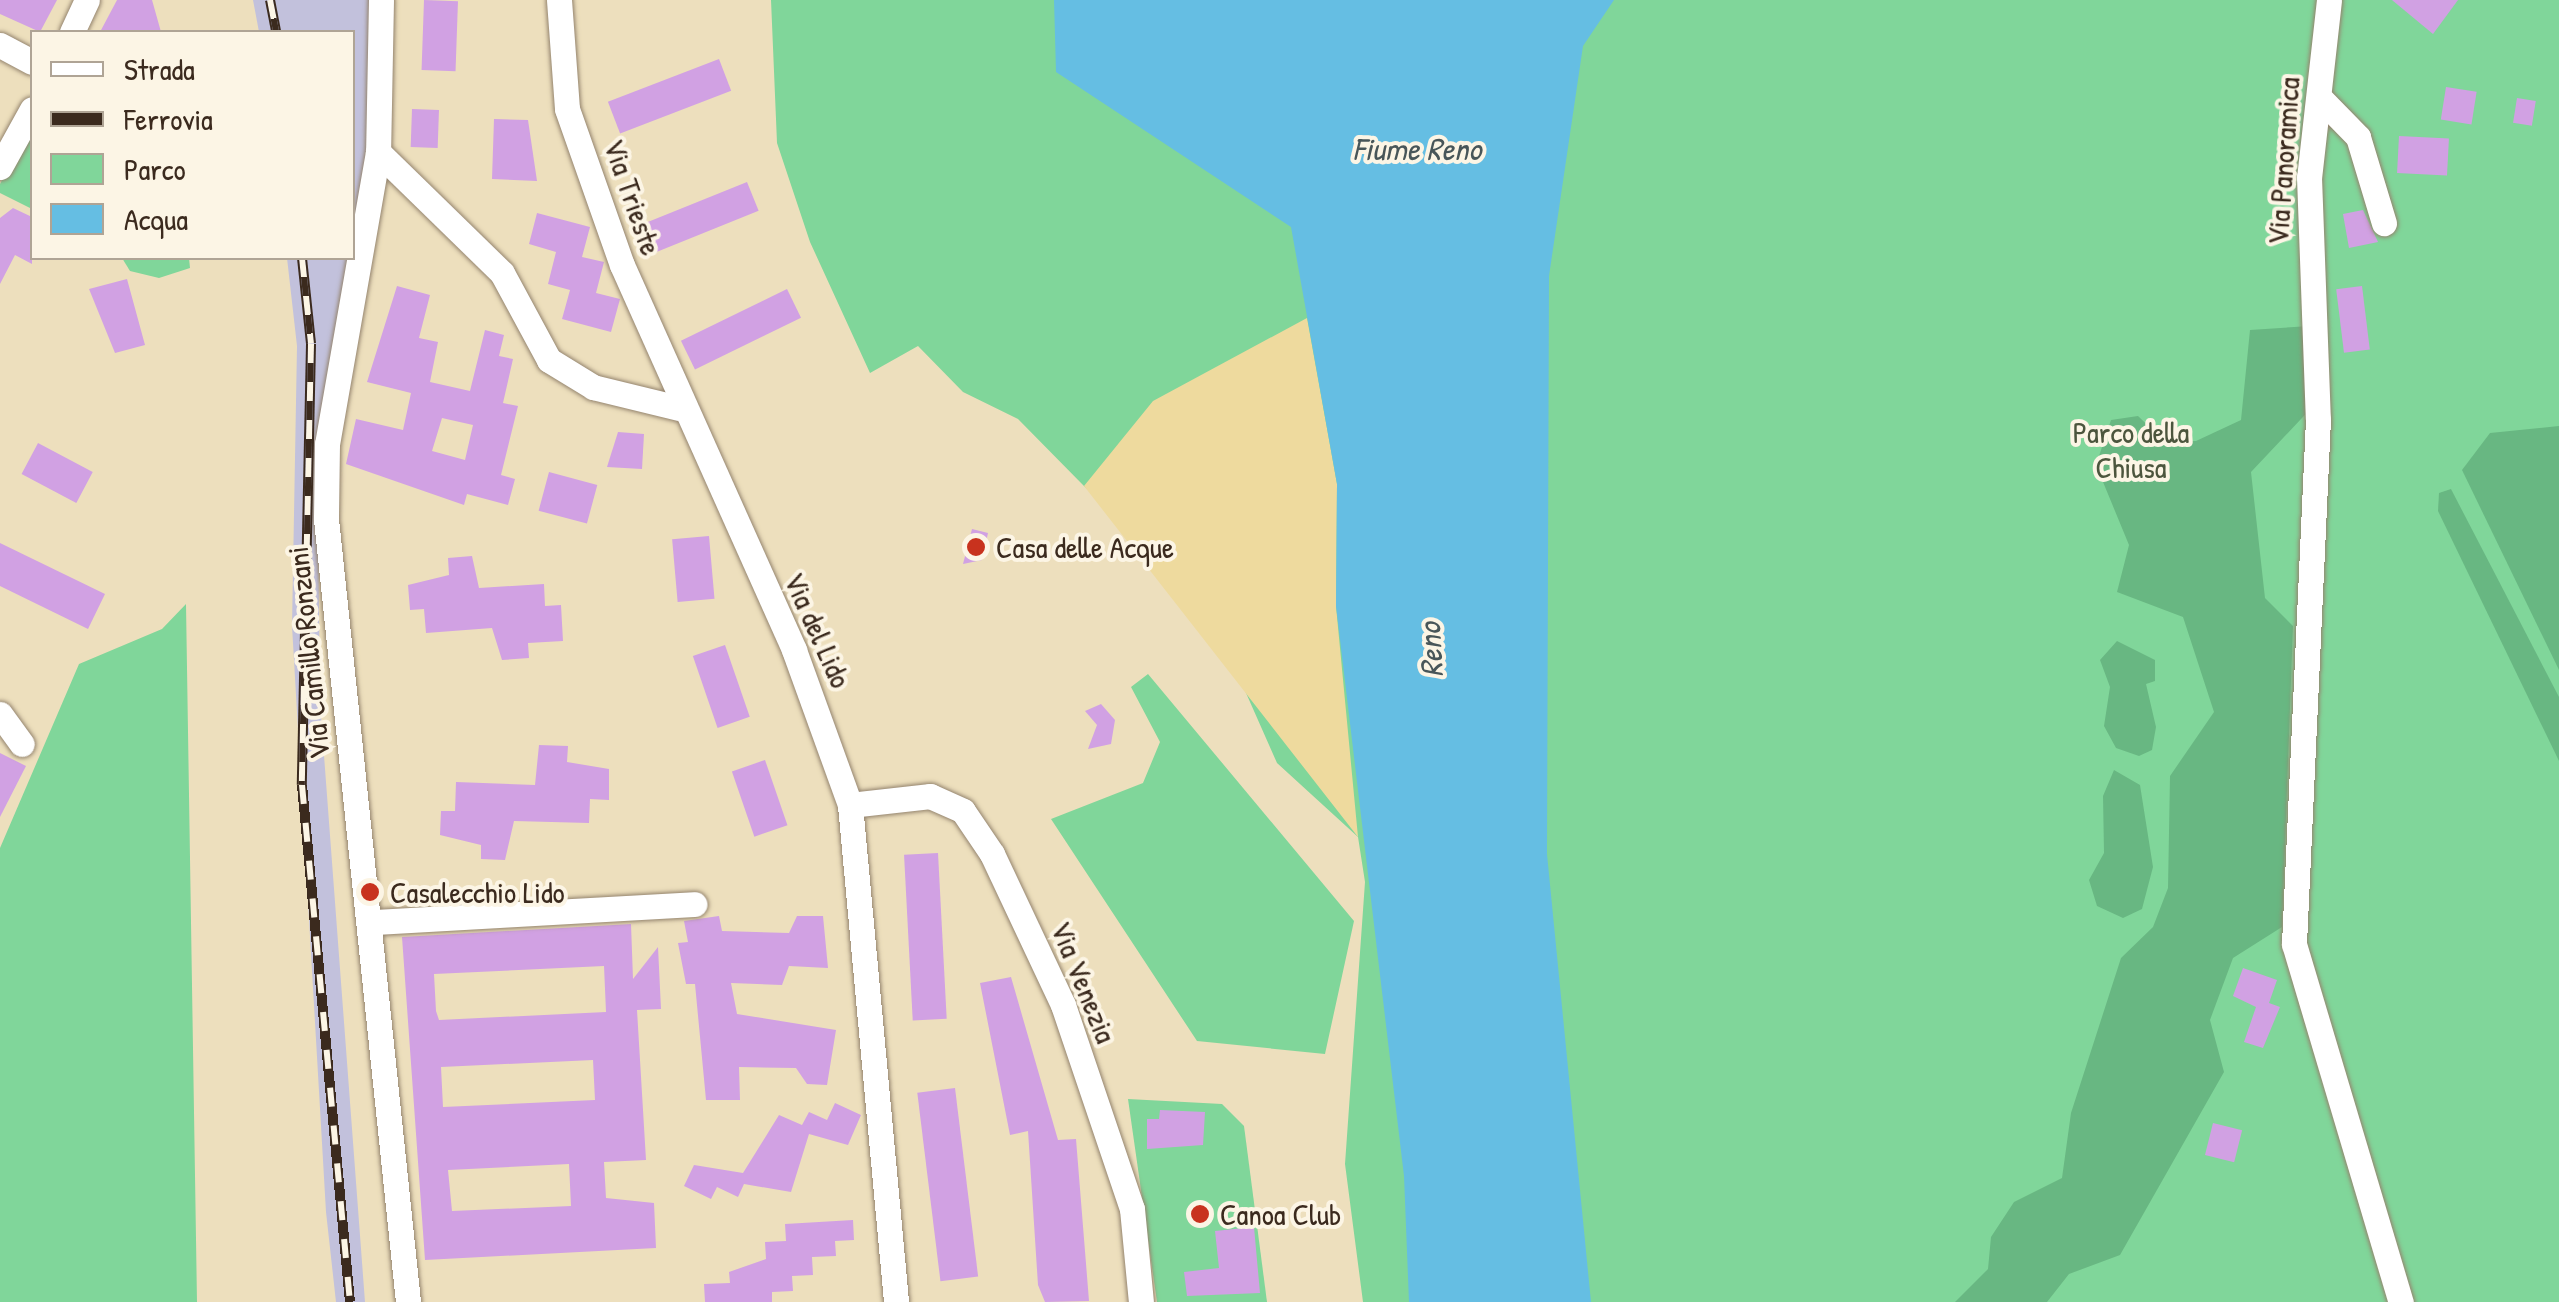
<!DOCTYPE html>
<style>
body{margin:0}
#map{position:relative;width:2559px;height:1302px;overflow:hidden;background:#eddfbd;font-family:"Patrick Hand",sans-serif}
div>[style]{position:absolute}
.industrial>*{inset:0;background:#c2c1dc}
.green>*{inset:0;background:#80d69a}
.forest>*{inset:0;background:#68b782}
.sand>*{inset:0;background:#eeda9e}
.water>*{inset:0;background:#65bee3}
.building>*{inset:0;background:#d1a1e3;transform-origin:0 0}
.roads{filter:drop-shadow(0 0 2px #94846e) drop-shadow(0 0 2px #94846e)}
.minor>*{height:25px;margin:-12.5px;padding:0 12.5px;transform-origin:12.5px;border-radius:12.5px;background:#fff}
.rail>*{height:10px;margin-top:-5px;transform-origin:0;background:repeating-linear-gradient(90deg,#fcf5e5 0 19px,#3b2a1e 0 38px);box-sizing:border-box;border-block:2px solid #3b2a1e}
.dots>*{width:28px;height:28px;translate:-50% -50%;box-sizing:border-box;border:5px solid #fcf5e5;border-radius:50%}
span{translate:-50% -50%;white-space:nowrap;text-align:center;line-height:1.15;-webkit-text-stroke:8px #fcf5e5;paint-order:stroke}
.street-label{font-size:30px;color:#3b2a1e}
.park-label{font-size:30px;color:#4c553d}
.poi-label{font-size:30px;color:#3b2a1e}
.left{translate:0 -50%;text-align:left}
.water-label{font-size:32px;color:#485659;font-style:italic}
.legend{position:absolute;left:30px;top:30px;width:325px;height:230px;box-sizing:border-box;background:#fcf5e5;border:2px solid #afa495;margin:0;padding:12px 18px;list-style:none;font-size:30px;color:#3b2a1e}
.legend li{display:flex;align-items:center;gap:20px;height:50px}
.legend b{width:50px;border:2px solid #afa495}
</style>
<div id="map">
<div class="industrial">
<div style="clip-path:polygon(253px 0,375px 0,375px 86px,353px 245px,352px 32px,259px 32px)"></div>
<div style="clip-path:polygon(287px 258px,350px 258px,318px 514px,320px 702px,365px 1302px,336px 1302px,326px 1212px,292px 626px,297px 346px)"></div>
</div>
<div class="green">
<div style="clip-path:polygon(771px 0,2559px 0,2559px 1302px,1363px 1302px,1345px 1164px,1365px 882px,1358px 837px,1277px 763px,1212px 616px,1018px 419px,963px 392px,918px 346px,870px 373px,810px 242px,777px 143px)"></div>
<div style="clip-path:polygon(32px 123px,32px 209px,0 193px,0 184px)"></div>
<div style="clip-path:polygon(122px 258px,189px 258px,190px 268px,159px 278px,130px 271px)"></div>
<div style="clip-path:polygon(186px 604px,197px 1302px,0 1302px,0 848px,79px 664px,162px 629px)"></div>
<div style="clip-path:polygon(1148px 674px,1354px 921px,1325px 1054px,1197px 1041px,1051px 819px,1143px 783px,1160px 742px,1131px 687px)"></div>
<div style="clip-path:polygon(1128px 1099px,1222px 1104px,1244px 1126px,1267px 1302px,1157px 1302px)"></div>
</div>
<div class="forest">
<div style="clip-path:polygon(2310px 326px,2317px 402px,2251px 472px,2265px 598px,2293px 626px,2282px 927px,2233px 958px,2210px 1020px,2224px 1072px,2120px 1255px,2069px 1274px,2047px 1302px,1955px 1302px,1988px 1269px,1991px 1237px,2014px 1202px,2062px 1178px,2071px 1113px,2121px 958px,2153px 927px,2168px 888px,2170px 776px,2214px 712px,2183px 617px,2117px 592px,2129px 545px,2096px 465px,2111px 420px,2138px 416px,2165px 442px,2196px 441px,2241px 420px,2250px 330px)"></div>
<div style="clip-path:polygon(2559px 426px,2559px 670px,2462px 470px,2490px 433px)"></div>
<div style="clip-path:polygon(2451px 489px,2559px 697px,2559px 761px,2438px 511px,2439px 493px)"></div>
<div style="clip-path:polygon(2117px 641px,2155px 660px,2155px 681px,2146px 684px,2156px 727px,2152px 750px,2139px 756px,2116px 748px,2104px 726px,2110px 687px,2100px 660px)"></div>
<div style="clip-path:polygon(2114px 770px,2140px 785px,2153px 867px,2142px 909px,2123px 918px,2097px 906px,2089px 880px,2104px 853px,2103px 796px)"></div>
</div>
<div class="sand">
<div style="clip-path:polygon(1307px 318px,1337px 484px,1336px 606px,1358px 837px,1084px 486px,1153px 401px)"></div>
</div>
<div class="water">
<div style="clip-path:polygon(1054px 0,1614px 0,1583px 46px,1549px 276px,1547px 854px,1591px 1302px,1409px 1302px,1404px 1176px,1336px 606px,1337px 484px,1291px 227px,1056px 72px)"></div>
</div>
<div class="building">
<div style="clip-path:polygon(0 0,57px 0,40px 32px,0 14px)"></div>
<div style="clip-path:polygon(117px 0,152px 0,161px 32px,100px 32px)"></div>
<div style="left:424px;top:0;width:34px;height:70px;rotate:2deg"></div>
<div style="clip-path:polygon(2392px 0,2458px 0,2433px 34px)"></div>
<div style="left:719px;top:59px;width:34px;height:119px;rotate:69deg"></div>
<div style="left:2446px;top:87px;width:31px;height:33px;rotate:9deg"></div>
<div style="left:2517px;top:98px;width:19px;height:25px;rotate:9deg"></div>
<div style="left:412px;top:109px;width:27px;height:38px;rotate:2deg"></div>
<div style="clip-path:polygon(494px 119px,528px 120px,537px 181px,492px 179px)"></div>
<div style="left:2399px;top:136px;width:50px;height:37px;rotate:3deg"></div>
<div style="left:747px;top:182px;width:31px;height:121px;rotate:68deg"></div>
<div style="clip-path:polygon(13px 208px,32px 217px,32px 264px,15px 255px,0 284px,0 218px)"></div>
<div style="clip-path:polygon(2363px 210px,2378px 242px,2349px 248px,2343px 214px)"></div>
<div style="clip-path:polygon(537px 213px,590px 227px,582px 257px,604px 262px,596px 293px,620px 299px,611px 332px,562px 319px,570px 290px,548px 284px,556px 252px,529px 244px)"></div>
<div style="clip-path:polygon(127px 279px,145px 345px,115px 353px,89px 289px)"></div>
<div style="clip-path:polygon(evenodd,397px 286px,430px 295px,419px 338px,438px 342px,430px 382px,470px 391px,485px 330px,504px 335px,499px 356px,513px 359px,503px 403px,518px 406px,501px 475px,515px 479px,508px 505px,467px 494px,464px 505px,346px 464px,356px 419px,403px 430px,411px 393px,367px 382px,397px 286px,442px 418px,473px 425px,465px 460px,432px 451px,442px 418px)"></div>
<div style="left:2362px;top:286px;width:64px;height:26px;rotate:83deg"></div>
<div style="left:787px;top:289px;width:32px;height:118px;rotate:64deg"></div>
<div style="clip-path:polygon(618px 432px,644px 434px,642px 469px,607px 467px)"></div>
<div style="left:38px;top:443px;width:62px;height:35px;rotate:28deg"></div>
<div style="left:549px;top:472px;width:50px;height:40px;rotate:15deg"></div>
<div style="clip-path:polygon(972px 529px,988px 533px,982px 560px,963px 564px)"></div>
<div style="left:709px;top:536px;width:63px;height:37px;rotate:85deg"></div>
<div style="clip-path:polygon(0 543px,105px 594px,88px 629px,0 586px)"></div>
<div style="clip-path:polygon(472px 556px,479px 588px,544px 584px,545px 606px,561px 605px,563px 641px,528px 643px,529px 658px,502px 660px,492px 628px,426px 633px,424px 609px,410px 610px,408px 585px,449px 575px,448px 558px)"></div>
<div style="left:725px;top:645px;width:76px;height:34px;rotate:71deg"></div>
<div style="clip-path:polygon(1101px 704px,1115px 720px,1111px 744px,1088px 749px,1097px 725px,1085px 711px)"></div>
<div style="clip-path:polygon(539px 745px,568px 746px,567px 762px,609px 769px,609px 800px,590px 799px,589px 823px,514px 821px,505px 860px,481px 859px,481px 845px,440px 835px,441px 811px,455px 811px,456px 782px,535px 785px)"></div>
<div style="clip-path:polygon(0 753px,26px 766px,0 817px)"></div>
<div style="left:765px;top:760px;width:69px;height:35px;rotate:71deg"></div>
<div style="left:938px;top:853px;width:166px;height:34px;rotate:87deg"></div>
<div style="clip-path:polygon(719px 916px,722px 931px,789px 933px,797px 916px,823px 916px,828px 968px,789px 966px,782px 985px,731px 983px,737px 1014px,836px 1030px,827px 1085px,807px 1084px,796px 1068px,739px 1067px,740px 1100px,706px 1100px,695px 984px,686px 984px,678px 943px,688px 942px,684px 921px)"></div>
<div style="clip-path:polygon(evenodd,631px 924px,633px 979px,658px 947px,661px 1009px,637px 1010px,646px 1160px,604px 1162px,606px 1198px,654px 1203px,656px 1248px,425px 1260px,402px 937px,631px 924px,604px 966px,606px 1012px,439px 1020px,436px 1011px,434px 974px,604px 966px,631px 924px,593px 1060px,595px 1100px,443px 1107px,441px 1067px,593px 1060px,631px 924px,569px 1164px,571px 1206px,452px 1211px,448px 1170px,569px 1164px)"></div>
<div style="clip-path:polygon(2243px 968px,2277px 980px,2269px 1003px,2280px 1007px,2263px 1048px,2244px 1042px,2256px 1007px,2233px 996px)"></div>
<div style="clip-path:polygon(1011px 977px,1058px 1140px,1076px 1139px,1089px 1301px,1045px 1302px,1038px 1285px,1028px 1131px,1010px 1135px,980px 983px)"></div>
<div style="left:955px;top:1088px;width:190px;height:38px;rotate:83deg"></div>
<div style="clip-path:polygon(835px 1103px,861px 1115px,848px 1145px,809px 1134px,791px 1192px,744px 1184px,738px 1197px,717px 1187px,711px 1199px,684px 1186px,694px 1165px,743px 1173px,779px 1115px,802px 1125px,809px 1112px,827px 1120px)"></div>
<div style="clip-path:polygon(1160px 1110px,1205px 1112px,1203px 1145px,1147px 1149px,1147px 1119px,1159px 1119px)"></div>
<div style="left:2213px;top:1123px;width:30px;height:33px;rotate:14deg"></div>
<div style="clip-path:polygon(853px 1220px,854px 1240px,835px 1241px,836px 1256px,812px 1257px,813px 1275px,792px 1276px,793px 1291px,772px 1292px,772px 1302px,705px 1302px,704px 1284px,730px 1283px,729px 1272px,766px 1259px,765px 1242px,786px 1241px,785px 1224px)"></div>
<div style="clip-path:polygon(1254px 1227px,1260px 1293px,1187px 1296px,1184px 1272px,1219px 1268px,1215px 1231px)"></div>
</div>
<div class="roads">
<div class="minor">
<div style="left:381px;top:0;width:152px;rotate:91.1deg"></div>
<div style="left:378px;top:152px;width:296px;rotate:99.9deg"></div>
<div style="left:327px;top:444px;width:75px;rotate:90.8deg"></div>
<div style="left:326px;top:519px;width:787px;rotate:84.02deg"></div>
<div style="left:559px;top:0;width:109px;rotate:85.8deg"></div>
<div style="left:567px;top:109px;width:165px;rotate:70.6deg"></div>
<div style="left:622px;top:265px;width:422px;rotate:65.9deg"></div>
<div style="left:794px;top:650px;width:165px;rotate:70.1deg"></div>
<div style="left:850px;top:805px;width:499px;rotate:84.7deg"></div>
<div style="left:2329px;top:0;width:178px;rotate:96.4deg"></div>
<div style="left:2309px;top:177px;width:242px;rotate:87.9deg"></div>
<div style="left:2318px;top:419px;width:526px;rotate:92.62deg"></div>
<div style="left:2294px;top:944px;width:374px;rotate:73.4deg"></div>
<div style="left:72px;top:32px;width:35px;rotate:-65deg"></div>
<div style="left:0;top:45px;width:36px;rotate:28deg"></div>
<div style="left:2319px;top:97px;width:56px;rotate:45.7deg"></div>
<div style="left:2358px;top:137px;width:90px;rotate:73.2deg"></div>
<div style="left:378px;top:152px;width:173px;rotate:44.3deg"></div>
<div style="left:502px;top:273px;width:99px;rotate:61.6deg"></div>
<div style="left:549px;top:360px;width:52px;rotate:31.5deg"></div>
<div style="left:593px;top:387px;width:89px;rotate:13.7deg"></div>
<div style="left:0;top:167px;width:66px;rotate:-61.1deg"></div>
<div style="left:0;top:714px;width:37px;rotate:54deg"></div>
<div style="left:850px;top:805px;width:81px;rotate:-6.4deg"></div>
<div style="left:930px;top:796px;width:36px;rotate:24deg"></div>
<div style="left:963px;top:811px;width:52px;rotate:56deg"></div>
<div style="left:992px;top:854px;width:167px;rotate:64.8deg"></div>
<div style="left:1063px;top:1005px;width:215px;rotate:71.3deg"></div>
<div style="left:1132px;top:1209px;width:93px;rotate:84.5deg"></div>
<div style="left:374px;top:922px;width:321px;rotate:-3.2deg"></div>
</div>
</div>
<div class="rail">
<div style="left:270px;top:0;width:33px;rotate:79deg"></div>
<div style="left:302px;top:258px;width:86px;rotate:84deg"></div>
<div style="left:311px;top:344px;width:441px;rotate:91.2deg"></div>
<div style="left:302px;top:785px;width:519px;rotate:84.7deg"></div>
</div>
<div class="dots">
<div style="left:976px;top:547px;background:#c8321e"></div>
<div style="left:370px;top:892px;background:#c8321e"></div>
<div style="left:1200px;top:1214px;background:#c8321e"></div>
</div>
<div class="street-label">
<span style="left:2283px;top:161px;rotate:-86deg">Via Panoramica</span>
<span style="left:633px;top:197px;rotate:71deg">Via Trieste</span>
<span style="left:818px;top:630px;rotate:66deg">Via del Lido</span>
<span style="left:308px;top:653px;rotate:-96deg">Via Camillo Ronzani</span>
<span style="left:1084px;top:982px;rotate:68deg">Via Venezia</span>
</div>
<div class="park-label">
<span style="left:2131px;top:449px">Parco della<br>Chiusa</span>
</div>
<div class="poi-label">
<span class="left" style="left:996px;top:547px">Casa delle Acque</span>
<span class="left" style="left:390px;top:892px">Casalecchio Lido</span>
<span class="left" style="left:1220px;top:1214px">Canoa Club</span>
</div>
<div class="water-label">
<span style="left:1417px;top:149px">Fiume Reno</span>
<span style="left:1431px;top:650px;rotate:-93deg">Reno</span>
</div>
<ul class="legend">
<li><b style="height:12px;background:#fff"></b>Strada</li>
<li><b style="height:12px;background:#3b2a1e"></b>Ferrovia</li>
<li><b style="height:28px;background:#80d69a"></b>Parco</li>
<li><b style="height:28px;background:#65bee3"></b>Acqua</li>
</ul>
</div>
